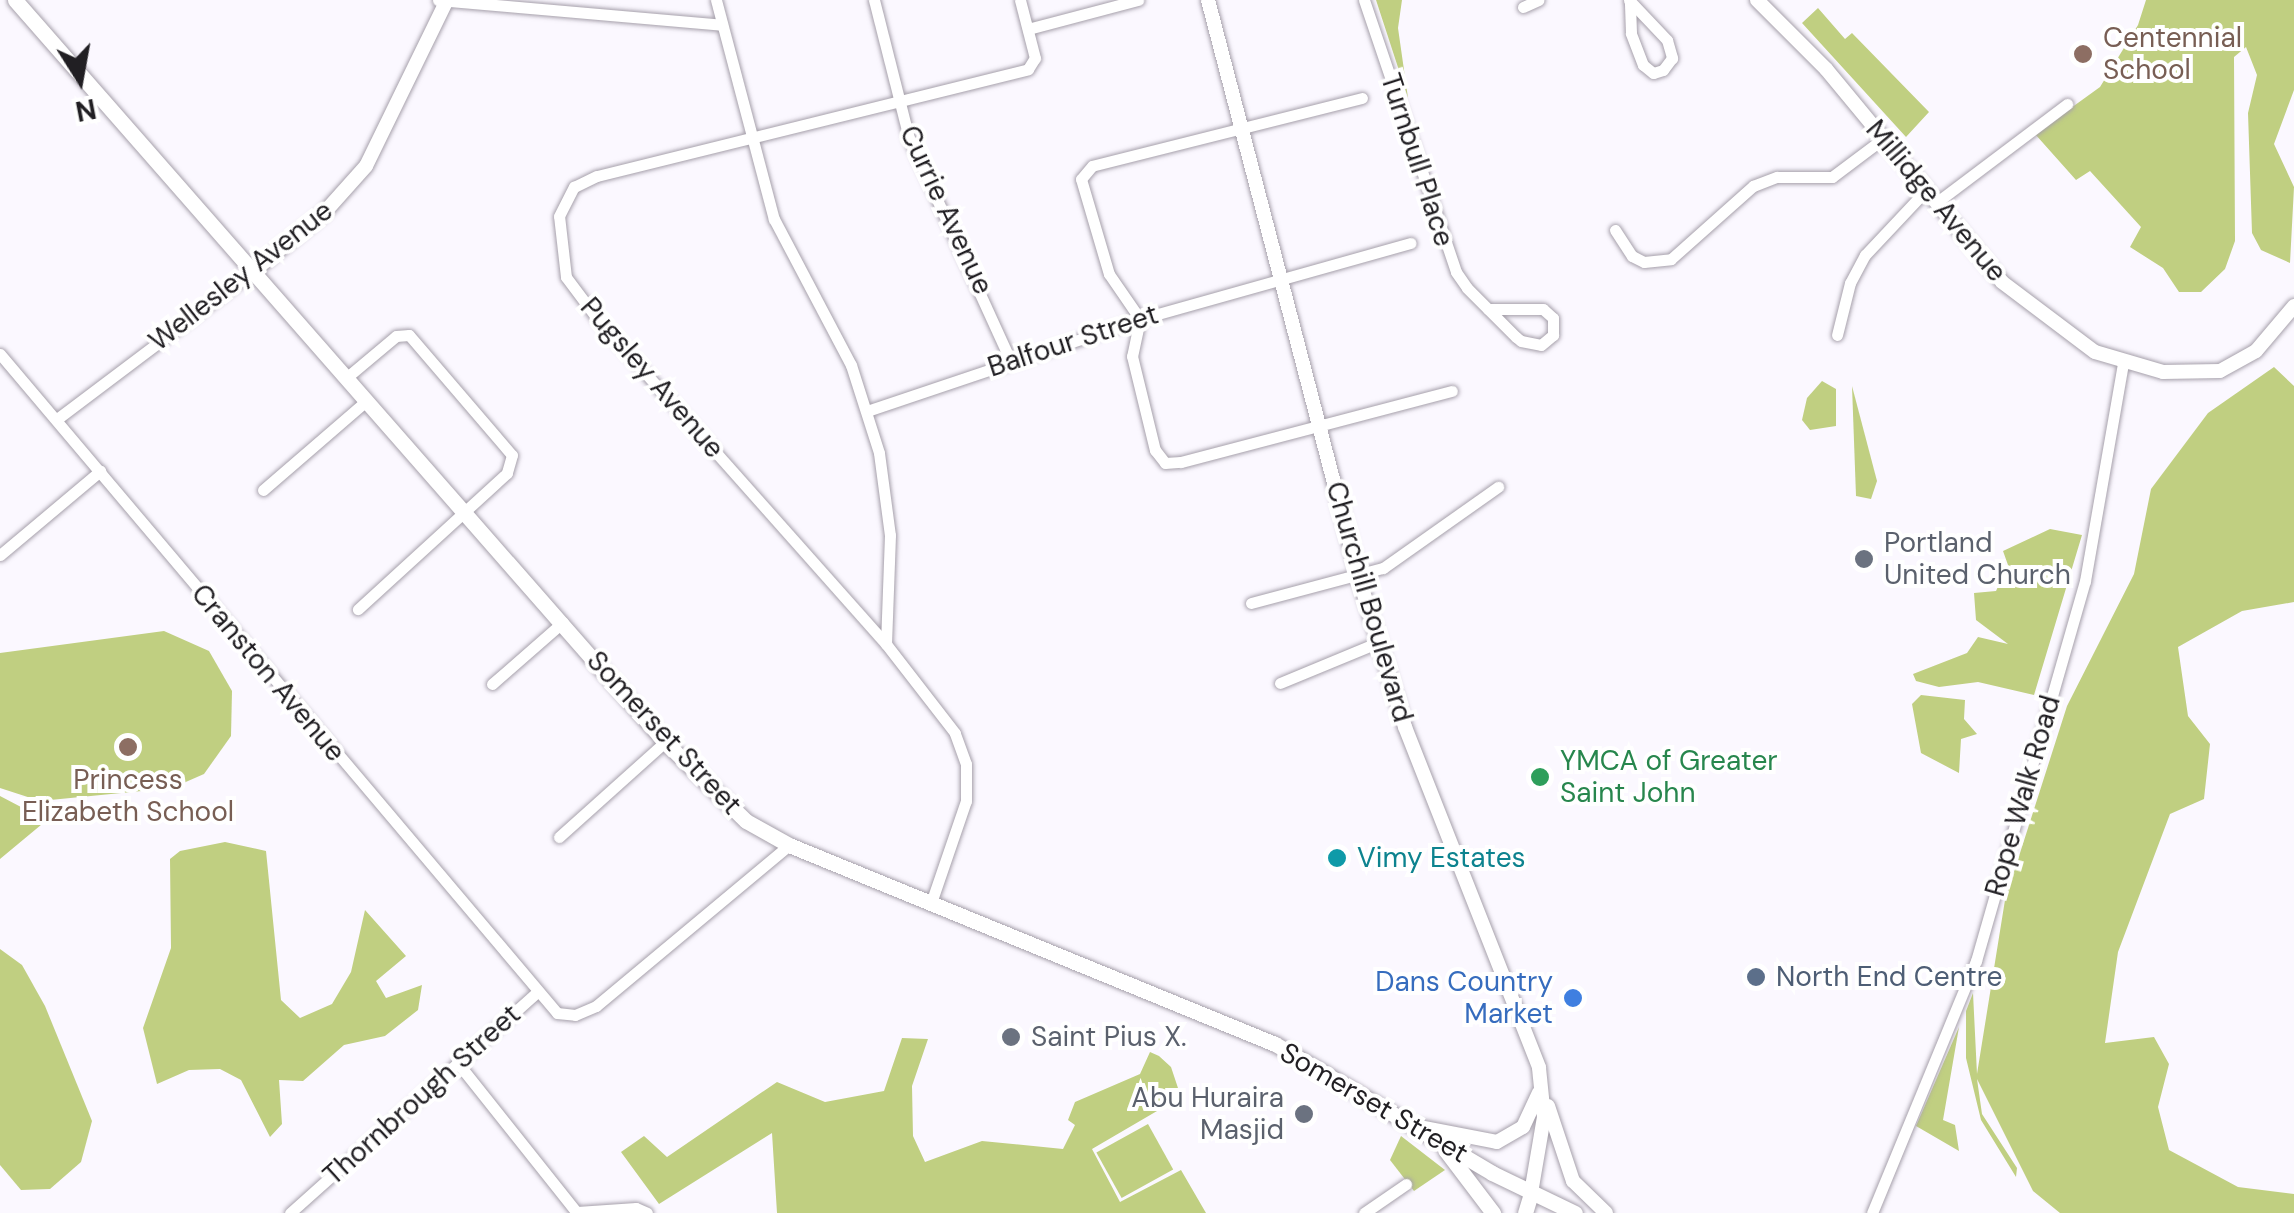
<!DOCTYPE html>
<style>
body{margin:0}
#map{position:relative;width:2294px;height:1213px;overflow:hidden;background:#fbf8ff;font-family:"DM Sans",sans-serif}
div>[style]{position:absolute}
.green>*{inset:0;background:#c0cf81;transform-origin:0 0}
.roads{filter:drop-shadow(0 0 2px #a6a0ab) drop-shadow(0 0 2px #a6a0ab)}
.minor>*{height:11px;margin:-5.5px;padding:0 5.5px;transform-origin:5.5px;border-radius:5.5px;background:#fff}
.tertiary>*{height:14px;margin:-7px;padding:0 7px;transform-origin:7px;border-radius:7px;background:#fff}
.secondary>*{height:15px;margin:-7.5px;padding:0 7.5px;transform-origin:7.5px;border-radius:7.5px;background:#fff}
.dots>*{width:28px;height:28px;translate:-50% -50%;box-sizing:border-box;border:5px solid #fff;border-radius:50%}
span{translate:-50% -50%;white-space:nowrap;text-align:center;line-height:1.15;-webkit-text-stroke:8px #fff;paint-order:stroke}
.education-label{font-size:28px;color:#785e54}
.left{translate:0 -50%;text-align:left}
.street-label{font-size:28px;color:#211f23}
.worship-label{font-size:28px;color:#5b616d}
.right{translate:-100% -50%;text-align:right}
.leisure-label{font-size:28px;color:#27864d}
.culture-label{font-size:28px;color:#0d838f}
.service-label{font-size:28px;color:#4e5e75}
.shop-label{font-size:28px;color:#366cbe}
.north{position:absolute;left:30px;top:30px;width:100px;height:100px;-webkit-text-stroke:8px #fff;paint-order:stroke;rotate:169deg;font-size:28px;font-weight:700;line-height:40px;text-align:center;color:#211f23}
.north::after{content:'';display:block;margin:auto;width:35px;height:45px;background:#211f23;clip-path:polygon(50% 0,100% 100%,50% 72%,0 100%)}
</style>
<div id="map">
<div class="green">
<div style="clip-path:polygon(1376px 0,1402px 0,1398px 28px,1408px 98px)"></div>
<div style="clip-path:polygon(2146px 0,2294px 0,2294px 90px,2274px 144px,2294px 187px,2290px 263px,2261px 250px,2252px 233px,2248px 113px,2257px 75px,2246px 47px,2234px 57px,2235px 241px,2225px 269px,2201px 292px,2179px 292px,2163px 268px,2130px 247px,2141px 227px,2090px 171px,2076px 180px,2035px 134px,2100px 87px,2138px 25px)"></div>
<div style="clip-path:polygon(1818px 8px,1845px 39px,1852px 33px,1929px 112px,1906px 137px,1802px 23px)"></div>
<div style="clip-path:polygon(2274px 367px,2294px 386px,2294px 602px,2242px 611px,2178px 647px,2188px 716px,2210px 744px,2204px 799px,2170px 814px,2118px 952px,2105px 1043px,2154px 1037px,2169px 1064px,2158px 1107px,2169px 1150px,2238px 1187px,2294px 1194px,2294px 1213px,2060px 1213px,2033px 1191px,1977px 1079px,1982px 1114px,2017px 1168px,2016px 1177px,1981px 1120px,1966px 1058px,1966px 1011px,1973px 993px,1977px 1074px,2005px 900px,2067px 706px,2134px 574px,2151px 489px,2208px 413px)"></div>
<div style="clip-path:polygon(1822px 381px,1836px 389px,1836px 426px,1810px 430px,1802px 420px,1807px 398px)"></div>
<div style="clip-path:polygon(1852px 386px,1877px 481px,1871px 499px,1856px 496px)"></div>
<div style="clip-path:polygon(2050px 529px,2082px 535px,2034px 695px,1978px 682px,1939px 687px,1916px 681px,1913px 674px,1967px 653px,1978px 637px,2008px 644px,1976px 620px,1974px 593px,1996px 591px,2008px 565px,2003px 551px)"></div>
<div style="clip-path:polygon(164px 631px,209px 651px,232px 691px,231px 736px,204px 774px,172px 788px,40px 801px,0 788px,0 653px)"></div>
<div style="clip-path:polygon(1921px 695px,1965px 700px,1964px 719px,1977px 734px,1961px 739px,1959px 773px,1921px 753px,1912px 704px)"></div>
<div style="clip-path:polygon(0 796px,21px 807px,65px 805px,0 859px)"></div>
<div style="clip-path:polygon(225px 842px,266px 851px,281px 1000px,300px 1018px,332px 1004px,351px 972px,365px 910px,406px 956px,376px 981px,386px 998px,422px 985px,418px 1010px,385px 1036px,344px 1045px,303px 1081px,279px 1080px,282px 1124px,270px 1137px,241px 1080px,220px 1069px,189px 1070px,157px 1084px,143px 1028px,171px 948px,170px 859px,180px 851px)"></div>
<div style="clip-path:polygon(0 949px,22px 965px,45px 1006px,92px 1121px,81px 1162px,50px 1189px,21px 1190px,0 1165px)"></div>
<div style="clip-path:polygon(1959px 1027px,1943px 1120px,1955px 1125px,1959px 1151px,1916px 1126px)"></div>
<div style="clip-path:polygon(902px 1038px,928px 1039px,912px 1086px,913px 1136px,925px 1162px,982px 1141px,1063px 1149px,1075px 1125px,1068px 1120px,1075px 1102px,1140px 1074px,1150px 1052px,1159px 1056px,1171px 1067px,1181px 1097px,1092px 1149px,1120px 1202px,1181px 1170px,1206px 1213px,777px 1213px,772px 1133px,659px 1204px,621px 1152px,644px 1136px,667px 1157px,777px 1082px,825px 1102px,884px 1091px)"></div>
<div style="left:1148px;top:1124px;width:52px;height:59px;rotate:61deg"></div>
<div style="clip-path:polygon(1401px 1136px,1445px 1170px,1414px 1191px,1390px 1160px)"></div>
</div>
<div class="roads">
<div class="minor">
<div style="left:438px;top:0;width:285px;rotate:5deg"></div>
<div style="left:716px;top:0;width:227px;rotate:75.2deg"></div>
<div style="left:774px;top:219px;width:165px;rotate:62.2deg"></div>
<div style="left:851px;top:365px;width:92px;rotate:72.3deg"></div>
<div style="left:879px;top:453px;width:83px;rotate:82.4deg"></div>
<div style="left:890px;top:535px;width:109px;rotate:92.1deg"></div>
<div style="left:874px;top:0;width:142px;rotate:75.8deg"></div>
<div style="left:909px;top:138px;width:244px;rotate:65.5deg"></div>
<div style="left:1364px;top:0;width:287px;rotate:71.3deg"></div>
<div style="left:1456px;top:272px;width:19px;rotate:55deg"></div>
<div style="left:1467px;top:288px;width:69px;rotate:45deg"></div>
<div style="left:1516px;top:337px;width:6px;rotate:39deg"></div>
<div style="left:1521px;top:341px;width:20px;rotate:11deg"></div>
<div style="left:1541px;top:345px;width:16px;rotate:-40deg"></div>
<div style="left:1553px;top:335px;width:17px;rotate:-90deg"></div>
<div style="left:1553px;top:318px;width:13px;rotate:-138deg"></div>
<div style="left:1543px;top:309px;width:55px;rotate:180deg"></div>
<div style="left:1629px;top:0;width:1px;rotate:45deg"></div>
<div style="left:1630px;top:1px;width:54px;rotate:46.5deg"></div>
<div style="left:1667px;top:40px;width:19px;rotate:74deg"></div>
<div style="left:1672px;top:58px;width:15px;rotate:127deg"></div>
<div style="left:1663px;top:70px;width:10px;rotate:163deg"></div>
<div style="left:1653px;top:73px;width:13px;rotate:-141deg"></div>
<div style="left:1643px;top:65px;width:34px;rotate:-111deg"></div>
<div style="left:1631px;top:33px;width:32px;rotate:-92deg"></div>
<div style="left:1523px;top:7px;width:17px;rotate:-24deg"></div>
<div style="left:1028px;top:29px;width:114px;rotate:-14.8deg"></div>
<div style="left:1362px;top:98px;width:278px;rotate:165.9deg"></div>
<div style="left:1092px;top:166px;width:17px;rotate:130deg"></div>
<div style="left:1081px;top:179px;width:99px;rotate:73.6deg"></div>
<div style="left:1109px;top:274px;width:55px;rotate:55.4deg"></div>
<div style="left:1140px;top:319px;width:38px;rotate:102deg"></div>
<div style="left:1132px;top:356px;width:97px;rotate:76.3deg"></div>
<div style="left:1155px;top:450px;width:16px;rotate:52deg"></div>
<div style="left:1165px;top:463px;width:16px;rotate:-4deg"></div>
<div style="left:1181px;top:462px;width:280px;rotate:-14.7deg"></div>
<div style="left:1937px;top:202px;width:163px;rotate:-37deg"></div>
<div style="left:1615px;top:230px;width:31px;rotate:57deg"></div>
<div style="left:1632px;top:256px;width:13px;rotate:27deg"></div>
<div style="left:1644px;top:262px;width:27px;rotate:-6deg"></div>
<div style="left:1671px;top:259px;width:110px;rotate:-41.7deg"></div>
<div style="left:1753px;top:186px;width:26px;rotate:-21deg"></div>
<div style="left:1777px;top:177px;width:55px"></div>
<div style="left:1832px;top:177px;width:66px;rotate:-37deg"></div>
<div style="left:1837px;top:335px;width:54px;rotate:-76deg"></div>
<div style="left:1850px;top:283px;width:32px;rotate:-62deg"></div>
<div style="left:1865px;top:255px;width:91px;rotate:-46.8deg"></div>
<div style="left:0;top:354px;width:863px;rotate:49.79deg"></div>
<div style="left:557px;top:1013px;width:18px;rotate:6deg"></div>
<div style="left:575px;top:1015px;width:23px;rotate:-23deg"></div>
<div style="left:596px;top:1006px;width:251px;rotate:-39.8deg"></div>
<div style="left:346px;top:378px;width:65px;rotate:-40deg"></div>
<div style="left:396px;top:336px;width:13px;rotate:-4deg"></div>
<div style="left:409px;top:335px;width:158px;rotate:49.4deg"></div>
<div style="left:512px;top:455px;width:19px;rotate:106deg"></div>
<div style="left:507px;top:473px;width:202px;rotate:137.6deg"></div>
<div style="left:867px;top:411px;width:288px;rotate:-18.6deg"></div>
<div style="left:1140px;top:319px;width:281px;rotate:-15.7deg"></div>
<div style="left:57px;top:419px;width:243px;rotate:-37deg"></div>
<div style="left:263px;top:490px;width:136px;rotate:-40.8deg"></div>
<div style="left:0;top:555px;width:131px;rotate:-40deg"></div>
<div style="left:1251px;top:603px;width:137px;rotate:-14.9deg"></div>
<div style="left:1383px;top:568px;width:141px;rotate:-35.2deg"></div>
<div style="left:1280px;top:683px;width:107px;rotate:-22.5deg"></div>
<div style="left:492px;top:684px;width:94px;rotate:-41.1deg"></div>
<div style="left:559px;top:837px;width:142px;rotate:-41.9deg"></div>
<div style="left:931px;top:903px;width:108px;rotate:-71.1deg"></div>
<div style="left:966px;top:801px;width:37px;rotate:-90deg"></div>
<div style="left:966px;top:764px;width:33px;rotate:-110deg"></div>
<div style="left:955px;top:733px;width:113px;rotate:-127.8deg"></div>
<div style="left:886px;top:644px;width:437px;rotate:-131.6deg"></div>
<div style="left:596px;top:317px;width:50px;rotate:-126.9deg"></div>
<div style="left:566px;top:277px;width:61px;rotate:-96.5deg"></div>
<div style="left:559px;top:216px;width:33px;rotate:-63deg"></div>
<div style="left:574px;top:187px;width:25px;rotate:-26deg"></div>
<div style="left:597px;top:176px;width:444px;rotate:-13.9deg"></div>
<div style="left:1028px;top:69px;width:13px;rotate:-58deg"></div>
<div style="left:1035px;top:58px;width:60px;rotate:-104.5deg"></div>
<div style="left:457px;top:1062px;width:193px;rotate:51.5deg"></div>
<div style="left:577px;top:1212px;width:59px;rotate:-3.9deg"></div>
<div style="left:636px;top:1208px;width:12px;rotate:24deg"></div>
<div style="left:290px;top:1213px;width:331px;rotate:-41.8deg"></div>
<div style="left:1364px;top:1213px;width:51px;rotate:-34.6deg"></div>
<div style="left:1872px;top:1213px;width:273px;rotate:-67.6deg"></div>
<div style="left:1976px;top:961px;width:395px;rotate:-74deg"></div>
<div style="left:2085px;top:581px;width:220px;rotate:-80.1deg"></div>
</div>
<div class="tertiary">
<div style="left:1208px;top:0;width:594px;rotate:75.38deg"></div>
<div style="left:1358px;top:575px;width:159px;rotate:72.8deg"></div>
<div style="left:1405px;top:727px;width:366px;rotate:68.5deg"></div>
<div style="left:1539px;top:1068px;width:49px;rotate:84.2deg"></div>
<div style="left:1544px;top:1117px;width:77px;rotate:99.7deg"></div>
<div style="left:1757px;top:0;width:98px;rotate:45deg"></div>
<div style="left:1826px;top:69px;width:276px;rotate:50.4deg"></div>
<div style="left:2002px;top:282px;width:116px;rotate:37deg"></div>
<div style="left:2095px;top:352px;width:71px;rotate:16.4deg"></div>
<div style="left:2163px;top:372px;width:57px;rotate:-1deg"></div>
<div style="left:2220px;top:371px;width:41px;rotate:-29.1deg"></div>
<div style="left:2256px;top:351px;width:59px;rotate:-49.8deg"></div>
<div style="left:251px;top:273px;width:94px;rotate:-39.4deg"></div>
<div style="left:324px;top:213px;width:63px;rotate:-48.2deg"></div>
<div style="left:366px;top:166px;width:185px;rotate:-64deg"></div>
<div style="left:1548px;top:1106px;width:79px;rotate:71.6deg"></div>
<div style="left:1573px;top:1181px;width:46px;rotate:44.1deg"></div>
<div style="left:1420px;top:1127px;width:78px;rotate:11deg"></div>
<div style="left:1497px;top:1142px;width:30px;rotate:-30deg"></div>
<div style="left:1523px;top:1127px;width:38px;rotate:-65deg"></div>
</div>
<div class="secondary">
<div style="left:15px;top:0;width:986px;rotate:48.78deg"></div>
<div style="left:665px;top:742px;width:113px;rotate:44.3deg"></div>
<div style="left:746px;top:821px;width:49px;rotate:29.2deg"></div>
<div style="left:789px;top:845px;width:525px;rotate:22.27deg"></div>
<div style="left:1275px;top:1044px;width:252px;rotate:30.7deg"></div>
<div style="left:1492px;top:1173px;width:92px;rotate:25.7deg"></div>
<div style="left:1446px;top:1151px;width:78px;rotate:52.8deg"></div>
<div style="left:1525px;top:1213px;width:21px;rotate:-73deg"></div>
</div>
</div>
<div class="dots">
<div style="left:2083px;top:54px;background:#8d6e63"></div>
<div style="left:1864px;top:559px;background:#6b7280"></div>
<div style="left:128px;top:747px;background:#8d6e63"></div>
<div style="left:1540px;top:777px;background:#2e9e5b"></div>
<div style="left:1337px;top:858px;background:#0f9aa8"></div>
<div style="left:1756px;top:977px;background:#5c6f8a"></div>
<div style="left:1573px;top:998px;background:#3f7fe0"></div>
<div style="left:1011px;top:1037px;background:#6b7280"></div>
<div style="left:1304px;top:1114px;background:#6b7280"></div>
</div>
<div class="education-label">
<span class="left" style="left:2103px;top:54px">Centennial<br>School</span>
<span style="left:128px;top:796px">Princess<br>Elizabeth School</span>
</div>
<div class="street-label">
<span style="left:1417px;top:160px;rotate:72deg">Turnbull Place</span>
<span style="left:1936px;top:201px;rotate:50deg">Millidge Avenue</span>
<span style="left:946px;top:210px;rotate:65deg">Currie Avenue</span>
<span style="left:241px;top:276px;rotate:-38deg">Wellesley Avenue</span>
<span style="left:1073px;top:341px;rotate:-18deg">Balfour Street</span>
<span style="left:652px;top:378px;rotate:49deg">Pugsley Avenue</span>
<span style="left:1369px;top:602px;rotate:74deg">Churchill Boulevard</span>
<span style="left:268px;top:673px;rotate:50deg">Cranston Avenue</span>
<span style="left:664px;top:733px;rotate:47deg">Somerset Street</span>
<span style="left:2023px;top:796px;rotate:-74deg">Rope Walk Road</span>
<span style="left:422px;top:1095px;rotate:-42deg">Thornbrough Street</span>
<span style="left:1374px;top:1103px;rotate:30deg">Somerset Street</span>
</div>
<div class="worship-label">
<span class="left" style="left:1884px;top:559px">Portland<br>United Church</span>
<span class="left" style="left:1031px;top:1037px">Saint Pius X.</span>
<span class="right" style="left:1284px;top:1114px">Abu Huraira<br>Masjid</span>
</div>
<div class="leisure-label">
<span class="left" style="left:1560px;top:777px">YMCA of Greater<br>Saint John</span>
</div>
<div class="culture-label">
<span class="left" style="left:1357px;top:858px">Vimy Estates</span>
</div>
<div class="service-label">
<span class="left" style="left:1776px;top:977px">North End Centre</span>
</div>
<div class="shop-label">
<span class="right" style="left:1553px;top:998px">Dans Country<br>Market</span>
</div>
<div class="north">N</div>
</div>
